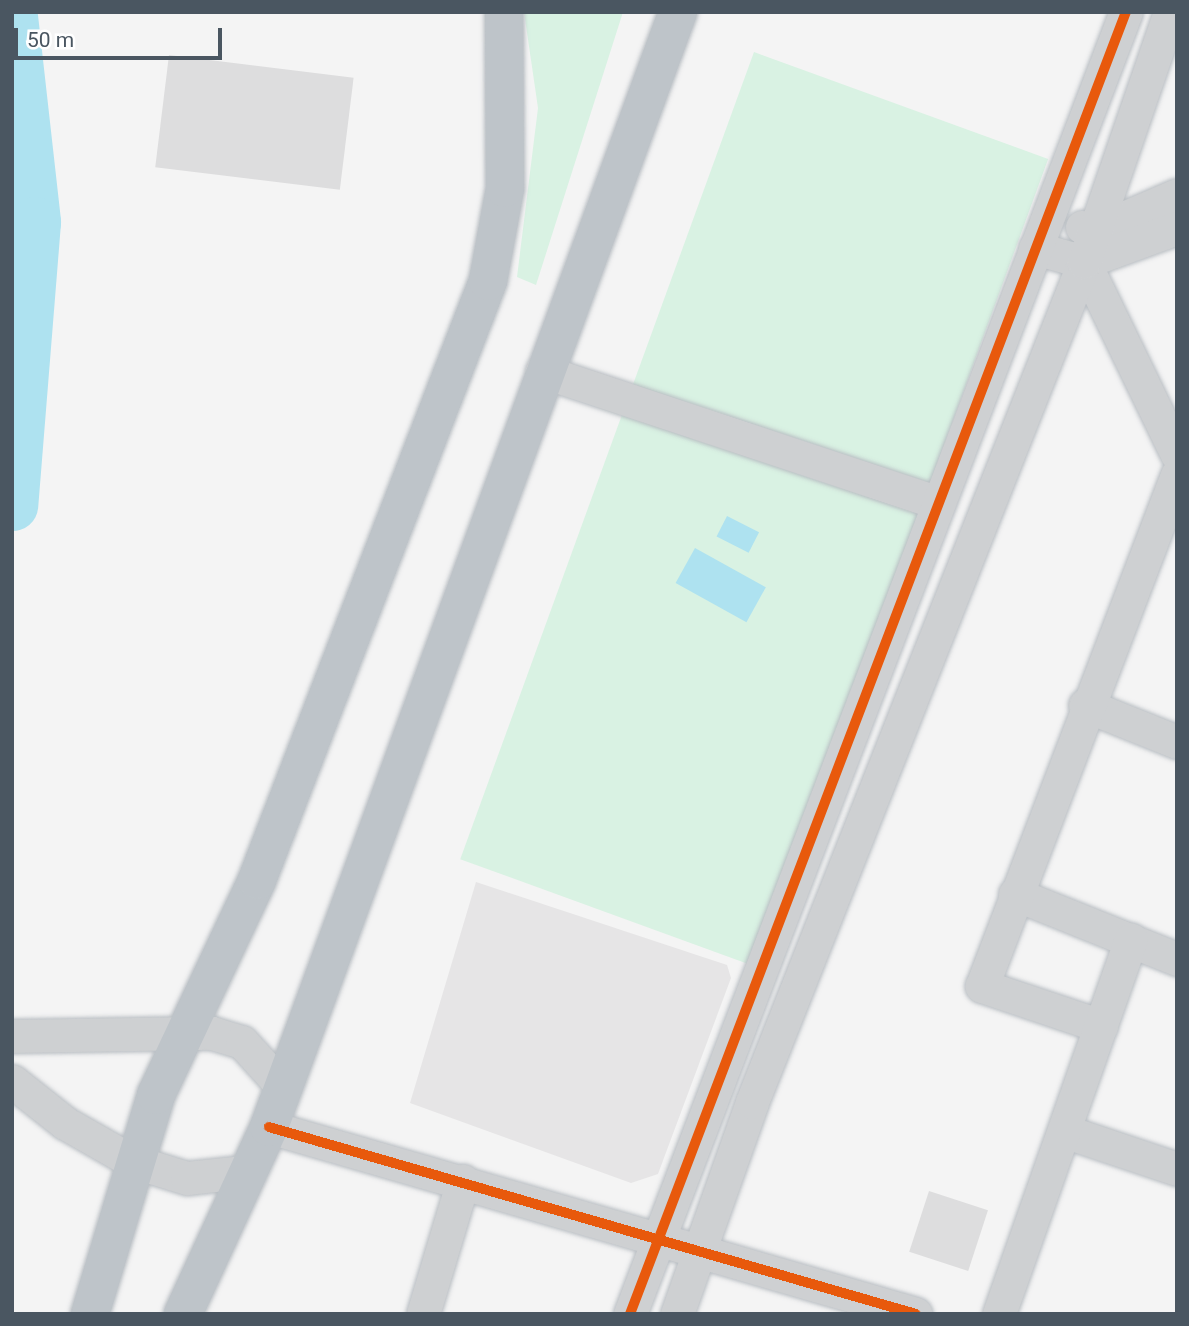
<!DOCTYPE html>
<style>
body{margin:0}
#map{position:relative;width:1189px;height:1326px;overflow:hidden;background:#f4f4f4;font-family:Roboto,sans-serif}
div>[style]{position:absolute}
.education>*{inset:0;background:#e6e5e6}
.green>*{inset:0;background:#d9f2e3;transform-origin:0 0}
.water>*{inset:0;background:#aee2f0;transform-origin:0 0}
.river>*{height:51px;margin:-25.5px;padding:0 25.5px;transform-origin:25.5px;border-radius:25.5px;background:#aee2f0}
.building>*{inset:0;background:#ddddde;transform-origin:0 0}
.roads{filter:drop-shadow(0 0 2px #b9bec3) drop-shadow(0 0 2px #b9bec3)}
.minor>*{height:33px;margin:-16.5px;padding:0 16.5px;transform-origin:16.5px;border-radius:16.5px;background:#ced0d2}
.highway>*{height:38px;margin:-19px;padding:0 19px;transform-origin:19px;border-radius:19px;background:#bec4c9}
.cycleway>*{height:10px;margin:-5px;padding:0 5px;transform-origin:5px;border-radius:5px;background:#e8590c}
span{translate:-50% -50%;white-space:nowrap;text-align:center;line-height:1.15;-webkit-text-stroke:7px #fff;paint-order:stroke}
.frame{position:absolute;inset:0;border:14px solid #4a5661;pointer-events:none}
.scale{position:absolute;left:14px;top:28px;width:208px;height:32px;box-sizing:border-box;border:4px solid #4a5661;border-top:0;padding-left:9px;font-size:21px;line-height:24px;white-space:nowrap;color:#4a5661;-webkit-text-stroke:5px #fff;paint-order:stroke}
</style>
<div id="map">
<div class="education">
<div style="clip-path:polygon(476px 882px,727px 965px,731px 978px,658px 1174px,631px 1183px,410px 1103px)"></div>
</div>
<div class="green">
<div style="clip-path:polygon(524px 12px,623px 12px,536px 285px,517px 277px,538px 108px)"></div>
<div style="left:754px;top:52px;width:313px;height:859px;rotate:20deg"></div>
</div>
<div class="water">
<div style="left:727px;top:516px;width:36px;height:23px;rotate:27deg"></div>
<div style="left:695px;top:548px;width:81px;height:40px;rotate:29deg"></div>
</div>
<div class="river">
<div style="left:12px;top:16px;width:207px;rotate:83.6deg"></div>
<div style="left:35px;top:222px;width:284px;rotate:94.6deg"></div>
</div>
<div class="building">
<div style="left:169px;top:55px;width:186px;height:113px;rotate:7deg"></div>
<div style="left:929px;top:1191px;width:62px;height:64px;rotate:18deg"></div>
</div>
<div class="roads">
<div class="minor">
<div style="left:1082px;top:227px;width:13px;rotate:18deg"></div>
<div style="left:1094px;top:231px;width:90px;rotate:-23.4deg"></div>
<div style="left:1035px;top:248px;width:51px;rotate:15.9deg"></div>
<div style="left:1084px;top:262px;width:99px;rotate:-20.1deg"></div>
<div style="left:1084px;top:262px;width:213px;rotate:64.2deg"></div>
<div style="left:542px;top:371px;width:418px;rotate:18.4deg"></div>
<div style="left:1085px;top:705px;width:99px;rotate:21.9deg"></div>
<div style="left:1015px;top:894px;width:175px;rotate:21.9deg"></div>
<div style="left:1101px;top:1026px;width:126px;rotate:-161.4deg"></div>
<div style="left:982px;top:986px;width:547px;rotate:-69.11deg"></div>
<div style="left:12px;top:1036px;width:200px;rotate:-0.9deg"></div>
<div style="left:212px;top:1033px;width:31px;rotate:17deg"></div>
<div style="left:242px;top:1042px;width:61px;rotate:47.7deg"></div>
<div style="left:12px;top:1081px;width:68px;rotate:38.4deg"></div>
<div style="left:65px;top:1123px;width:77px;rotate:29.6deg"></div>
<div style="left:132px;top:1161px;width:58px;rotate:17.2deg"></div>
<div style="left:187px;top:1178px;width:64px;rotate:-6.2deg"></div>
<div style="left:269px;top:1127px;width:673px;rotate:16.12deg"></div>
<div style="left:1064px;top:1131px;width:119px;rotate:18.6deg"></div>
<div style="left:423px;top:1314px;width:139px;rotate:-73.3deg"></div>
<div style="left:630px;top:1314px;width:1393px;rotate:-69.15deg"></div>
<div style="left:677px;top:1314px;width:225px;rotate:-70.5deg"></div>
<div style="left:752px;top:1102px;width:903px;rotate:-68.43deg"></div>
<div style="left:1084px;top:262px;width:264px;rotate:-71deg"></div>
<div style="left:999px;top:1314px;width:397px;rotate:-70.6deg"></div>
</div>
<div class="highway">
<div style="left:90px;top:1314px;width:229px;rotate:-73.2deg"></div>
<div style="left:156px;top:1095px;width:238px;rotate:-64.8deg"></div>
<div style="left:257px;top:880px;width:642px;rotate:-68.91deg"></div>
<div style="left:488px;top:281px;width:95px;rotate:-79.6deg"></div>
<div style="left:505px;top:188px;width:176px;rotate:-90.3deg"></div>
<div style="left:183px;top:1314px;width:206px;rotate:-65.3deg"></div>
<div style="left:269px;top:1127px;width:1188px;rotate:-69.86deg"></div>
</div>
</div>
<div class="cycleway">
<div style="left:269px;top:1127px;width:673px;rotate:16.12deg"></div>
<div style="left:630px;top:1314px;width:1393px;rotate:-69.15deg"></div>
</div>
<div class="frame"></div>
<div class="scale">50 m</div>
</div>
